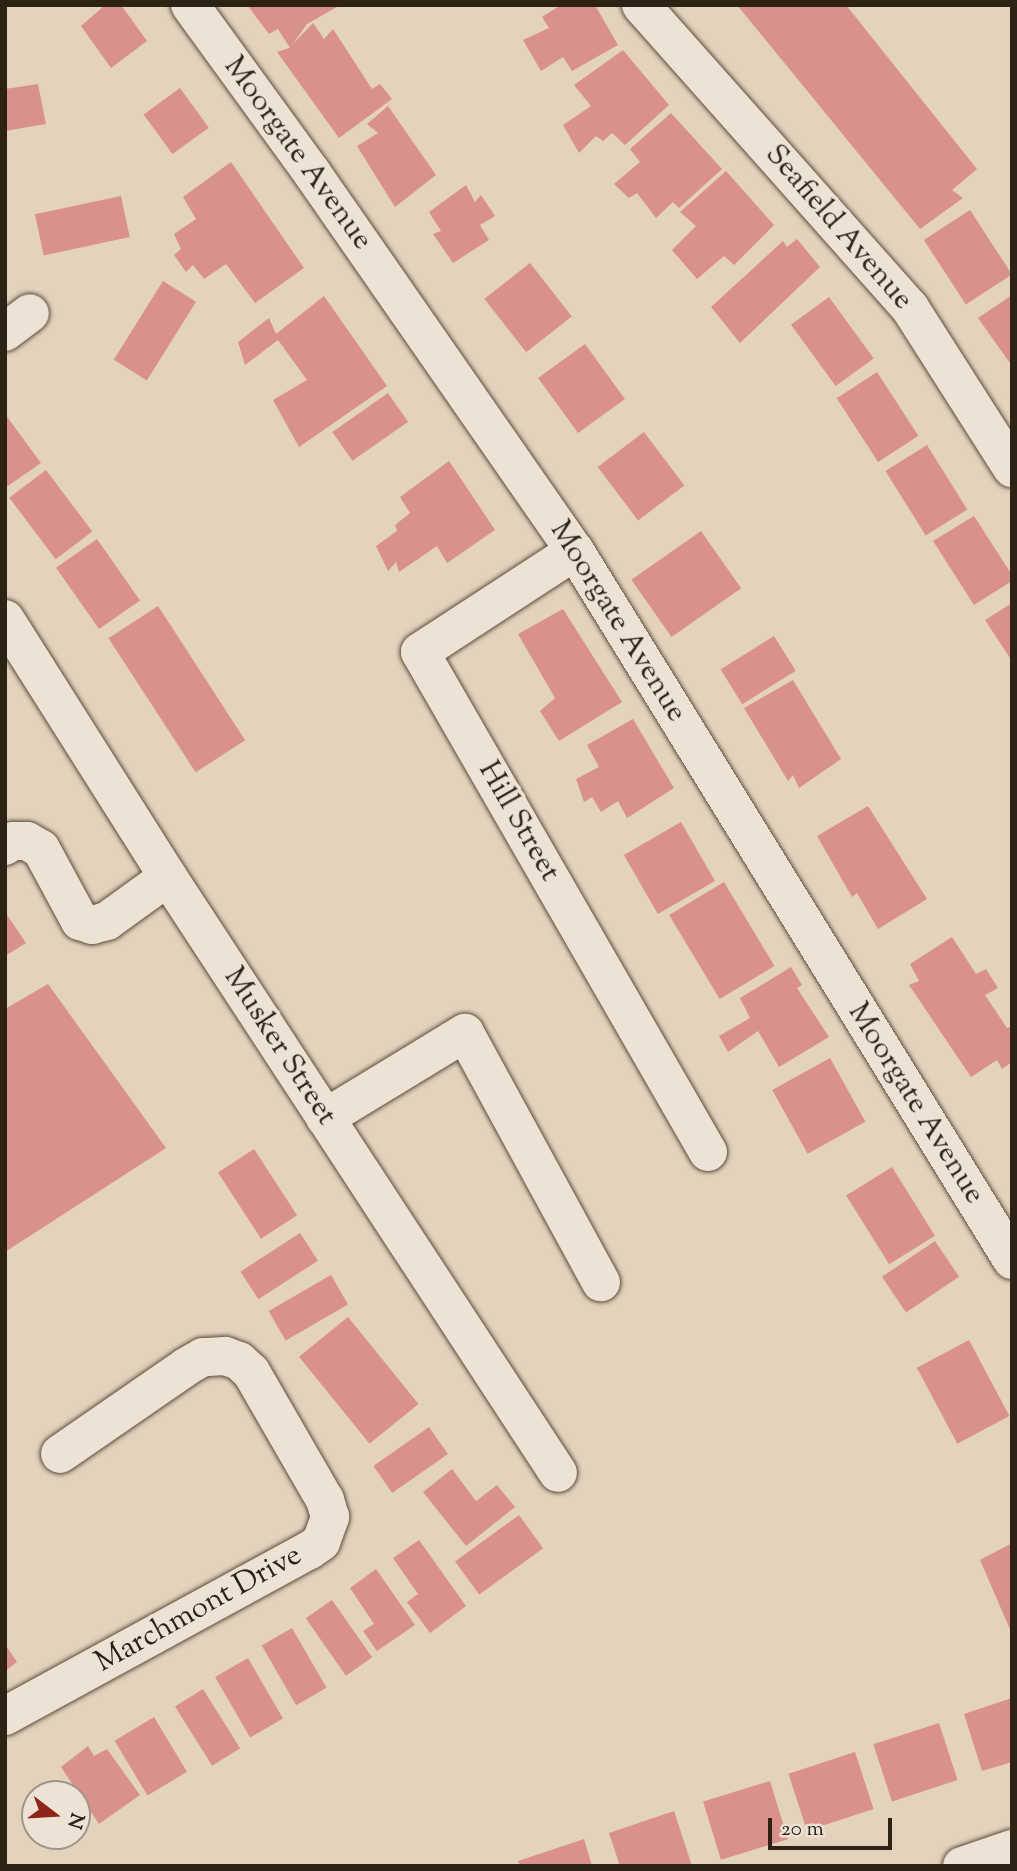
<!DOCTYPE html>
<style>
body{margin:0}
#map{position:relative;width:1017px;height:1871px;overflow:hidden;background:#e3d2bc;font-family:"Sorts Mill Goudy",serif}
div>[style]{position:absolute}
.building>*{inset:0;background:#db918b;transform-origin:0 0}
.roads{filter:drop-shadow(0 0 2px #5b4e3e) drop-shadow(0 0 2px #5b4e3e)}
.minor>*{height:38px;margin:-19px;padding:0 19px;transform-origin:19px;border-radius:19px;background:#ede2d3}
span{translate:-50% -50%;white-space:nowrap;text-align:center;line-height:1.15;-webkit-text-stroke:7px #ede2d3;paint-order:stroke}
.street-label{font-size:30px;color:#2e2214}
.frame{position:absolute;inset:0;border:7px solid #2e2214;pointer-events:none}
.north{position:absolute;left:21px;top:1780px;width:70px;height:70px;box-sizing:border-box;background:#ede2d3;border:2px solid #a19587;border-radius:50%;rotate:107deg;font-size:19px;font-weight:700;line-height:28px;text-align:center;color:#2e2214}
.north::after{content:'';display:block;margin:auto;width:24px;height:32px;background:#8f2418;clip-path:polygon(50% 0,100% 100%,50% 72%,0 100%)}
.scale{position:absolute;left:768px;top:1818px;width:124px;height:32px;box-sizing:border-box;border:4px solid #2e2214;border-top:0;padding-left:9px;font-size:21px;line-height:24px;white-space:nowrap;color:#2e2214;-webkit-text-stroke:5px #ede2d3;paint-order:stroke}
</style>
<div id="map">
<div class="building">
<div style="clip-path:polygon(105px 5px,121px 5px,147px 41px,111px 68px,81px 26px)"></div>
<div style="clip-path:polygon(247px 5px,336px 5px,337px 7px,307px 24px,290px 48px,278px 29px,269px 34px)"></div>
<div style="clip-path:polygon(561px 5px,595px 5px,618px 45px,572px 71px,563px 57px,541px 71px,523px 40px,549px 28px,542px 17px)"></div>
<div style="clip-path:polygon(737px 5px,846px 5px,977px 169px,952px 190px,963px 198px,920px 229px)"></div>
<div style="clip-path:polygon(313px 23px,324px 39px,333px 29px,372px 89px,380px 84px,392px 99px,339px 138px,277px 52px,289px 48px)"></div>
<div style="clip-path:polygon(623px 50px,669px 105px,625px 145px,612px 133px,603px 141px,596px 136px,579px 153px,563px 125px,591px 106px,574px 85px)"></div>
<div style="clip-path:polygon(38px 84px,46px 124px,5px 131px,5px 89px)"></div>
<div style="left:180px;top:88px;width:49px;height:45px;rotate:54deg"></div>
<div style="clip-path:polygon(388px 106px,436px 175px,395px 207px,357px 146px,378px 133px,367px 124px)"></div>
<div style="clip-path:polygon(671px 113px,722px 169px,679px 208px,673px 202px,656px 218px,637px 193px,629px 198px,614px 184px,640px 162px,630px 149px)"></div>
<div style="clip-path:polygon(231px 162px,304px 268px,255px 303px,226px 264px,204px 279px,193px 265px,186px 272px,174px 255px,181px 249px,174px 234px,196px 219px,183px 197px)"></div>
<div style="clip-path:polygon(726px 171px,774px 225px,734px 265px,724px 256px,697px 279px,672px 250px,696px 226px,680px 212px)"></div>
<div style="clip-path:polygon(466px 185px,475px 202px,481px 195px,495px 216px,480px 225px,489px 240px,453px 263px,433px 234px,441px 231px,429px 212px)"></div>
<div style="left:121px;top:196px;width:42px;height:88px;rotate:78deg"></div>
<div style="left:970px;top:210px;width:77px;height:55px;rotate:57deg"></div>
<div style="clip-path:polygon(797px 239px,820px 267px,740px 343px,711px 307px,783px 241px,787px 247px)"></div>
<div style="left:530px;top:263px;width:68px;height:58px;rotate:52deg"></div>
<div style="left:163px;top:281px;width:39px;height:93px;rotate:32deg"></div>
<div style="clip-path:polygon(1012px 295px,1012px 366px,978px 318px)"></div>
<div style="clip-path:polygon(324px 296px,387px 386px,299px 447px,273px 400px,307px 380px,278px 340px,245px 365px,238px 342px,269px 318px,276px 334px)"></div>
<div style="left:829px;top:297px;width:76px;height:47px;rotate:54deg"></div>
<div style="left:585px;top:344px;width:68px;height:58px;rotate:54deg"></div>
<div style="left:877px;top:372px;width:76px;height:48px;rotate:57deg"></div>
<div style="left:388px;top:393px;width:35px;height:68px;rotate:55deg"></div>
<div style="clip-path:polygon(5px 414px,41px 463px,5px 488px)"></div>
<div style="left:644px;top:432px;width:67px;height:58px;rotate:53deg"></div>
<div style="left:927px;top:445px;width:76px;height:49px;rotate:58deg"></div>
<div style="clip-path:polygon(449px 461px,495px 530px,447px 563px,437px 546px,399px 572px,396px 562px,388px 571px,376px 546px,397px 531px,395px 525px,410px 513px,400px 497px)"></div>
<div style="left:46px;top:470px;width:77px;height:46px;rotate:53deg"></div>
<div style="clip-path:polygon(974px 516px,1012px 575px,1012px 581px,974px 605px,933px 541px)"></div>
<div style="left:701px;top:531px;width:70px;height:85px;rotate:55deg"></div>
<div style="left:97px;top:539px;width:75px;height:50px;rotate:55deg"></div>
<div style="clip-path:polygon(1012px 603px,1012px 661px,985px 620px)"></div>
<div style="left:158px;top:606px;width:160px;height:59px;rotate:57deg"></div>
<div style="clip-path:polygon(563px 609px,622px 702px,559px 741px,540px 711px,555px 698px,518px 634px)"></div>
<div style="left:774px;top:636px;width:41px;height:63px;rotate:58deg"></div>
<div style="clip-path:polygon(793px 680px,841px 759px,799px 788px,793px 775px,788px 781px,744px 708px)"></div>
<div style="clip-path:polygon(633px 719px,674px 788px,627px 818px,618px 801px,601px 812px,592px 797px,584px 802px,576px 779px,599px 767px,587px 745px)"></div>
<div style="clip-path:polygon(868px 806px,927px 899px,878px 929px,857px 893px,852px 897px,817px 836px)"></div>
<div style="left:681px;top:822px;width:68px;height:66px;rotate:60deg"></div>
<div style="left:724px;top:882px;width:98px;height:64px;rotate:59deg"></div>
<div style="clip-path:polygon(5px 912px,26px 943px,5px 956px)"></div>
<div style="clip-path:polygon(952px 937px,976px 974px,986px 969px,998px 988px,985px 995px,1007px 1028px,1012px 1026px,1012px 1062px,1002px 1069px,997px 1060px,971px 1077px,909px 985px,919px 981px,910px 964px)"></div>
<div style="clip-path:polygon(791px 967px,802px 985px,797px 988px,829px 1037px,779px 1067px,758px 1031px,728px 1052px,719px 1036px,750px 1018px,740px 998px)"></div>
<div style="clip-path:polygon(48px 984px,166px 1148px,5px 1252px,5px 1009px)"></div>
<div style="left:830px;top:1058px;width:73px;height:66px;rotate:61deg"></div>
<div style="left:254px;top:1149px;width:79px;height:43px;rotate:57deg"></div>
<div style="left:892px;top:1167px;width:81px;height:54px;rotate:58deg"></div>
<div style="left:300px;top:1233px;width:33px;height:71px;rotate:57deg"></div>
<div style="left:935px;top:1241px;width:43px;height:64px;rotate:56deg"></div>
<div style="left:331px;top:1275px;width:34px;height:72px;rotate:60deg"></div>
<div style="left:348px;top:1317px;width:112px;height:63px;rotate:51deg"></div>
<div style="left:969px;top:1340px;width:86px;height:59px;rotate:62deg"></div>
<div style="left:429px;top:1427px;width:33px;height:68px;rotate:55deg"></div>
<div style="clip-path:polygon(452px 1469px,476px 1501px,497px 1485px,515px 1507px,466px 1546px,423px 1492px)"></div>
<div style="left:519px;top:1515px;width:41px;height:79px;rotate:54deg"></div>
<div style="clip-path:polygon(419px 1540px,466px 1606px,430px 1633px,407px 1602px,418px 1594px,393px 1558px)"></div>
<div style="clip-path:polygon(1012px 1543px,1012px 1634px,980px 1560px)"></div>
<div style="clip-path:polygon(376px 1569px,415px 1625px,377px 1651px,363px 1631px,374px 1624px,350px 1588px)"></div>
<div style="left:332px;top:1600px;width:70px;height:32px;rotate:55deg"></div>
<div style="left:292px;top:1628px;width:69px;height:35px;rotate:60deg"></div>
<div style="clip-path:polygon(5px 1644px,17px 1662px,5px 1671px)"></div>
<div style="left:248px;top:1658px;width:70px;height:38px;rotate:60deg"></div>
<div style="left:203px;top:1689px;width:70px;height:33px;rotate:58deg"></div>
<div style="clip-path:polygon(1012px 1698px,1012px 1762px,982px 1771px,964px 1714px)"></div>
<div style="left:154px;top:1717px;width:64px;height:46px;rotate:59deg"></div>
<div style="left:939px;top:1723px;width:60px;height:69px;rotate:72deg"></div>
<div style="clip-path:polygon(88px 1746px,94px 1756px,107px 1749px,140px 1795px,99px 1824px,61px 1767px)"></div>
<div style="left:855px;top:1752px;width:60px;height:70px;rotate:72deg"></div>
<div style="left:770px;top:1781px;width:61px;height:70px;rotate:73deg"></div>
<div style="clip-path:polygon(674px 1811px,692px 1866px,620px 1866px,609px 1833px)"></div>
<div style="clip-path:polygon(584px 1839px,592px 1866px,520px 1866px,518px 1861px)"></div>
</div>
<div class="roads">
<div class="minor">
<div style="left:190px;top:5px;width:208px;rotate:54deg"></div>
<div style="left:312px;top:173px;width:460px;rotate:55.2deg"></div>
<div style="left:575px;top:551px;width:833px;rotate:58.35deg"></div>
<div style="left:641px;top:5px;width:405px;rotate:48.4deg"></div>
<div style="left:910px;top:308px;width:190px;rotate:57.5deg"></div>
<div style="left:5px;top:332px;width:31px;rotate:-37deg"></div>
<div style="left:575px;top:551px;width:185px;rotate:146.9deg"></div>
<div style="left:420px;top:652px;width:577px;rotate:60.06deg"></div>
<div style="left:5px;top:619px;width:305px;rotate:57.7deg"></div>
<div style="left:168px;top:877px;width:712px;rotate:56.8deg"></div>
<div style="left:5px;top:846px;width:9px;rotate:-32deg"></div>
<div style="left:13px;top:841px;width:14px"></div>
<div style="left:27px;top:841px;width:16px;rotate:30deg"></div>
<div style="left:41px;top:849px;width:82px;rotate:61.6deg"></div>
<div style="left:80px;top:921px;width:13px;rotate:18deg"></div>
<div style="left:92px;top:925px;width:16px;rotate:-15deg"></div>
<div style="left:107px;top:921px;width:75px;rotate:-35.8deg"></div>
<div style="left:325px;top:1118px;width:164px;rotate:-31.3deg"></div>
<div style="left:465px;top:1033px;width:284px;rotate:61.4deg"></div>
<div style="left:5px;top:1716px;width:347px;rotate:-28.6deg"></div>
<div style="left:310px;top:1550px;width:14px;rotate:-36deg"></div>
<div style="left:321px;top:1542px;width:27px;rotate:-70deg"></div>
<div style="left:330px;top:1517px;width:18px;rotate:-106deg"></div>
<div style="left:325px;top:1500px;width:148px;rotate:-120deg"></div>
<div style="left:251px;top:1372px;width:16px;rotate:-137deg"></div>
<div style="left:239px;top:1361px;width:15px;rotate:-160deg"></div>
<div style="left:225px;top:1356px;width:22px;rotate:177deg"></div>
<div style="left:203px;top:1357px;width:20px;rotate:150deg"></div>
<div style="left:186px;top:1367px;width:153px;rotate:145.4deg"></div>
<div style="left:962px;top:1866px;width:53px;rotate:-18.8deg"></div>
</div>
</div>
<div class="street-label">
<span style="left:297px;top:154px;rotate:54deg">Moorgate Avenue</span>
<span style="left:838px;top:228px;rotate:49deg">Seafield Avenue</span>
<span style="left:617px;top:622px;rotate:58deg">Moorgate Avenue</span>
<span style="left:518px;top:822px;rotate:60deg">Hill Street</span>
<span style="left:279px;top:1047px;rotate:57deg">Musker Street</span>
<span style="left:915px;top:1104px;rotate:58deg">Moorgate Avenue</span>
<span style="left:199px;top:1610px;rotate:-29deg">Marchmont Drive</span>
</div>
<div class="frame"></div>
<div class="north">N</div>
<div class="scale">20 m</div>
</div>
